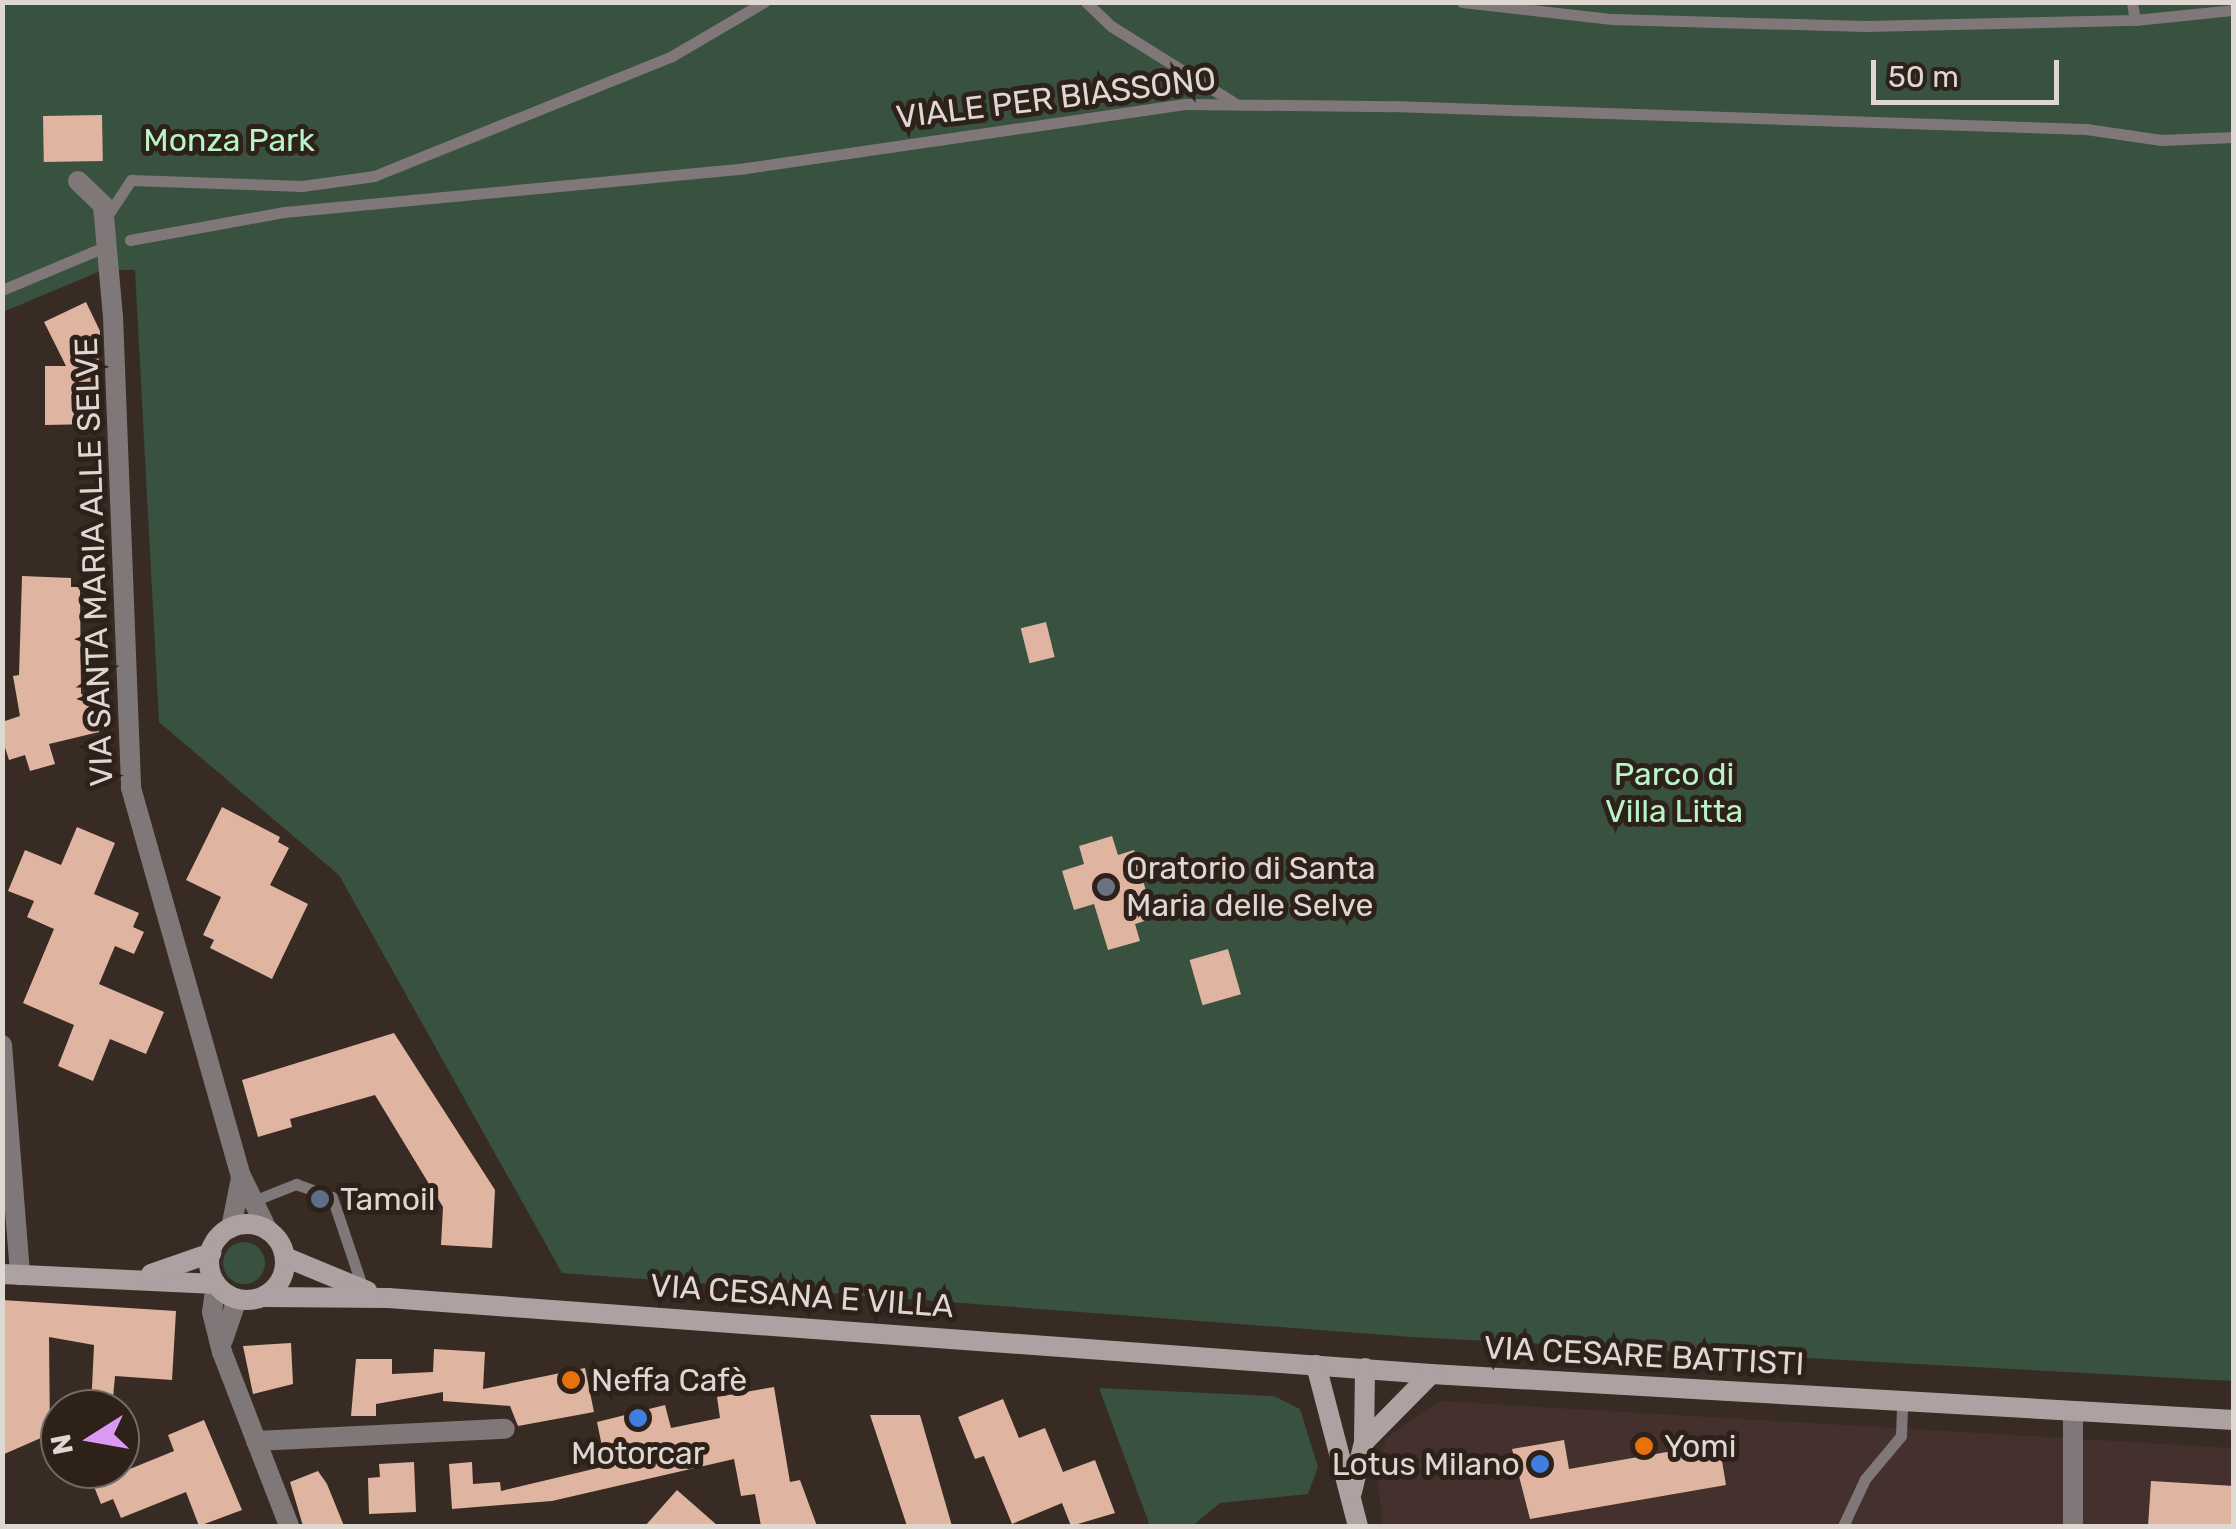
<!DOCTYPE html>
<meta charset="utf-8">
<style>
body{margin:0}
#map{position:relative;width:2236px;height:1529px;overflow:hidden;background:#372b24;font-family:Rubik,sans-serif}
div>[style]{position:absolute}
.industrial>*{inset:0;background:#44302c}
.green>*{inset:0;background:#39513f}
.round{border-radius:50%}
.building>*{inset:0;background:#dfb4a1;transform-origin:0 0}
.lane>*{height:11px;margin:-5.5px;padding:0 5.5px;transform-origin:5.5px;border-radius:5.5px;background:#807878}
.street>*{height:20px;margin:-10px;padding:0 10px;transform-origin:10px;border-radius:10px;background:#807878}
.secondary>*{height:20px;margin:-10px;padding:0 10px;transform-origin:10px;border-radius:10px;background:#aea1a1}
.secondary>.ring{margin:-10px;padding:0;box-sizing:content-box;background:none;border:20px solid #aea1a1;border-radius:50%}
.dots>*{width:28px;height:28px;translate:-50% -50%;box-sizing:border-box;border:5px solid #2d211a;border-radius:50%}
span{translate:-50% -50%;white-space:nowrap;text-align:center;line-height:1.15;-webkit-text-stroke:10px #2d211a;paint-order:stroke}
.street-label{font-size:32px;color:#dfd7d2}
.park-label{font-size:32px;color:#b8f4c5}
.poi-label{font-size:32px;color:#dfd7d2}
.left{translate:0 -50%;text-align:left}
.right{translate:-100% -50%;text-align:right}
.frame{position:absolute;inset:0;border:5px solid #dfd7d2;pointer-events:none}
.north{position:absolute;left:40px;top:1389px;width:100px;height:100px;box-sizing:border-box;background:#2d211a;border:2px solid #746a64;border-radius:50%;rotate:259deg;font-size:28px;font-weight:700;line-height:40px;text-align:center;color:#dfd7d2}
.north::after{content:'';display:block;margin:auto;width:35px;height:45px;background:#dc99f4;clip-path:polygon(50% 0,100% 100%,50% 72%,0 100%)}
.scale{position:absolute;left:1871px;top:60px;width:188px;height:45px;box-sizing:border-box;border:5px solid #dfd7d2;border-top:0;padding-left:12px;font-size:30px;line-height:35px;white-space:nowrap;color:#dfd7d2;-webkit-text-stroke:8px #2d211a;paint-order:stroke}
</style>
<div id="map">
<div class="industrial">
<div style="clip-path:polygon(1440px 1401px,2233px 1448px,2233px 1526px,1383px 1526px,1377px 1472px,1386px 1438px)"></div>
</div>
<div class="green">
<div style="clip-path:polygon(3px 3px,2233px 3px,2233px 1381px,1412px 1337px,562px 1273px,339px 875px,159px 722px,135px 270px,103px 270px,3px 312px)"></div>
<div class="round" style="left:223px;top:1242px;width:42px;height:42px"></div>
<div style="clip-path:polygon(1099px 1388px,1274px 1396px,1300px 1409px,1318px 1467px,1308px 1494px,1220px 1503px,1192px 1526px,1150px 1526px)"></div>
</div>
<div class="building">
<div style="left:102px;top:115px;width:46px;height:59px;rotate:89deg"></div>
<div style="clip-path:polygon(86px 302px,100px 331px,96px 424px,45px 425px,45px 366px,66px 366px,44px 322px)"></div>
<div style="clip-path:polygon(22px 576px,71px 578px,71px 587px,80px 587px,81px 694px,90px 695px,99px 732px,49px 744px,55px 764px,30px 771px,25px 755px,9px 760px,2px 738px,2px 722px,20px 716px,13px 676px,19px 675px)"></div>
<div style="left:1046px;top:622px;width:36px;height:26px;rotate:76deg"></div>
<div style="clip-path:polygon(222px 807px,280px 837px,278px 842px,289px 848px,270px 885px,308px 904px,272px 979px,210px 948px,214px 940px,203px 935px,221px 897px,186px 880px)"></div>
<div style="clip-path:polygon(77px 827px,115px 843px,94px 894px,139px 913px,133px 927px,144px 932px,134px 954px,115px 946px,99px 984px,164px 1012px,146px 1054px,110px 1039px,93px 1081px,58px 1066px,74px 1025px,23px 1003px,54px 929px,27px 917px,34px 901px,8px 891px,25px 850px,61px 865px)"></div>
<div style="clip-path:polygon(1112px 836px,1118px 855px,1134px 850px,1154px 918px,1135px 924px,1140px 941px,1108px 950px,1094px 904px,1074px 910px,1062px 871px,1084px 864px,1079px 846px)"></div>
<div style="left:1228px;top:949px;width:47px;height:40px;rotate:74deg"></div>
<div style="clip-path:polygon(394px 1033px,495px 1190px,492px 1248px,441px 1245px,443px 1207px,375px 1095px,290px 1119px,292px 1127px,258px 1137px,242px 1080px)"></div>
<div style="clip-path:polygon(2px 1300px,176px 1311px,172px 1380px,115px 1376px,112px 1409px,91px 1409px,94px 1345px,49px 1337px,50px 1434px,2px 1455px)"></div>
<div style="clip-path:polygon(291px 1343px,293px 1384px,253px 1394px,243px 1346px)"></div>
<div style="clip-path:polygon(434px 1349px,485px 1352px,483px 1389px,585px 1368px,594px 1412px,518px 1426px,510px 1406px,443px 1401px,443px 1392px,376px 1404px,376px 1416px,351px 1416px,356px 1359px,392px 1359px,392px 1374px,433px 1372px)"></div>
<div style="clip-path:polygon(774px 1387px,790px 1482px,800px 1480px,817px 1526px,761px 1526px,755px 1494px,741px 1496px,734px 1459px,552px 1501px,452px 1509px,449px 1464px,472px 1462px,473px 1484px,500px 1482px,501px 1491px,606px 1466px,597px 1422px,665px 1405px,671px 1428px,720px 1418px,717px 1397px)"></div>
<div style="clip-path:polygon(1003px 1399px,1019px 1438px,1045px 1428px,1063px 1472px,1095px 1460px,1115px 1513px,1071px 1526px,1062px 1503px,1012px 1524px,984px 1456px,975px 1459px,958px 1417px)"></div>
<div style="clip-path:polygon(870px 1415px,920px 1415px,952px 1526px,907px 1526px)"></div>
<div style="clip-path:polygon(204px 1420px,242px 1510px,199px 1526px,186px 1492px,121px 1518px,113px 1499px,101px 1504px,93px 1484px,174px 1451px,168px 1435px)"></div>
<div style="clip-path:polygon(1564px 1440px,1569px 1469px,1719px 1443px,1726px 1485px,1530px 1519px,1512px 1449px)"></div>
<div style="clip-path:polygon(414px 1462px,416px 1512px,369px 1514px,368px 1478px,380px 1477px,379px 1464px)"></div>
<div style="clip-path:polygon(318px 1471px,327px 1484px,344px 1526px,303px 1526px,290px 1482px)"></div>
<div style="clip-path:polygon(2151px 1481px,2234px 1486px,2234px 1526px,2148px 1526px)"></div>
<div style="clip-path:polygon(677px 1490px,718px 1526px,645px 1526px)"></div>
</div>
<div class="lane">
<div style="left:1086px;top:2px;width:35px;rotate:44deg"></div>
<div style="left:1111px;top:26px;width:144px;rotate:31.9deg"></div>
<div style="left:1462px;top:2px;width:151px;rotate:6.5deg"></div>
<div style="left:1612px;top:19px;width:253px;rotate:1.6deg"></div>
<div style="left:1865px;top:26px;width:270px;rotate:-1.3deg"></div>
<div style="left:2135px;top:20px;width:100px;rotate:-5.8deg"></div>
<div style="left:2132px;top:2px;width:18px;rotate:81deg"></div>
<div style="left:107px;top:216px;width:43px;rotate:-56.3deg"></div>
<div style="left:131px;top:180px;width:171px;rotate:2deg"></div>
<div style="left:302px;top:186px;width:73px;rotate:-7.9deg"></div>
<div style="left:374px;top:176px;width:321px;rotate:-21.9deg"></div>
<div style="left:672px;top:56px;width:107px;rotate:-30.4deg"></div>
<div style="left:130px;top:240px;width:157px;rotate:-10.3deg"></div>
<div style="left:284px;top:212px;width:464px;rotate:-5.4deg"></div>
<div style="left:746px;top:168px;width:445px;rotate:-8.3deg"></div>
<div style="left:1186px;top:104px;width:206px;rotate:0.6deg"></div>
<div style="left:1392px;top:106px;width:694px;rotate:1.9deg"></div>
<div style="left:2086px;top:129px;width:76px;rotate:8.3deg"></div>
<div style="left:2161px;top:140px;width:73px;rotate:-2.4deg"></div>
<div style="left:2px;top:290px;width:103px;rotate:-22.8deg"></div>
<div style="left:248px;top:1203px;width:52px;rotate:-21.6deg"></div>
<div style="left:296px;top:1184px;width:38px;rotate:20deg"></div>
<div style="left:332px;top:1197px;width:97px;rotate:71.4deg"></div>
<div style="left:1843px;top:1526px;width:52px;rotate:-64.9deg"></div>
<div style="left:1865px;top:1479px;width:56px;rotate:-50.1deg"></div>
<div style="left:1901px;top:1436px;width:35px;rotate:-88deg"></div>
</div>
<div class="street">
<div style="left:78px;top:181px;width:35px;rotate:44deg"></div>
<div style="left:103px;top:205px;width:111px;rotate:84.9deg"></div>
<div style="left:113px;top:316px;width:472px;rotate:87.8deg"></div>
<div style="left:131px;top:788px;width:403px;rotate:74.2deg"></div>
<div style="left:241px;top:1176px;width:61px;rotate:63.9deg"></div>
<div style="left:2px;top:1045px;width:231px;rotate:85.5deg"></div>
<div style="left:231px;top:1228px;width:51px;rotate:-78.7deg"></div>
<div style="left:216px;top:1284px;width:28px;rotate:98deg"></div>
<div style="left:212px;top:1312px;width:41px;rotate:76deg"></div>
<div style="left:222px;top:1352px;width:186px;rotate:68.9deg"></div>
<div style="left:223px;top:1340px;width:43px;rotate:-71.1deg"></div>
<div style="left:256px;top:1441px;width:249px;rotate:-2.8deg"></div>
<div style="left:2073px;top:1526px;width:115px;rotate:-90deg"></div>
</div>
<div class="secondary">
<div class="ring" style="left:209px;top:1224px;width:56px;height:56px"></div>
<div style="left:285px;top:1257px;width:89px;rotate:22.5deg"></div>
<div style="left:2px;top:1274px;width:214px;rotate:2.7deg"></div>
<div style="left:151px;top:1274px;width:64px;rotate:-19.3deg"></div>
<div style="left:263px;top:1297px;width:125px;rotate:0.5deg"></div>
<div style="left:388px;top:1298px;width:1046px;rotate:4.17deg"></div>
<div style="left:1431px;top:1374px;width:804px;rotate:3.28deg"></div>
<div style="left:1316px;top:1365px;width:166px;rotate:75.4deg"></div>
<div style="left:1364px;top:1442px;width:74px;rotate:-89.2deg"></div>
<div style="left:1352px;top:1492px;width:51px;rotate:-76.5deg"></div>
<div style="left:1364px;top:1442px;width:95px;rotate:-45.4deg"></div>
</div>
<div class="dots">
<div style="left:1106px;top:887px;background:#6b7280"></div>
<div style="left:320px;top:1199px;background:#5c6f8a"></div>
<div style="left:571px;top:1380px;background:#e8710a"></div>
<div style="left:638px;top:1418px;background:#3f7fe0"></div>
<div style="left:1644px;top:1446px;background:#e8710a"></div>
<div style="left:1540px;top:1464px;background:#3f7fe0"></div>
</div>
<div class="street-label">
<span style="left:1056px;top:98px;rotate:-7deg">VIALE PER BIASSONO</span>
<span style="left:94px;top:562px;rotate:-92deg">VIA SANTA MARIA ALLE SELVE</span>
<span style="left:802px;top:1296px;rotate:4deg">VIA CESANA E VILLA</span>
<span style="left:1644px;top:1356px;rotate:3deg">VIA CESARE BATTISTI</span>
</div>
<div class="park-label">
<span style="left:229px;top:140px">Monza Park</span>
<span style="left:1674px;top:793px">Parco di<br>Villa Litta</span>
</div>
<div class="poi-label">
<span class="left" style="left:1126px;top:887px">Oratorio di Santa<br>Maria delle Selve</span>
<span class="left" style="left:340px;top:1199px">Tamoil</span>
<span class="left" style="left:591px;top:1380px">Neffa Cafè</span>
<span class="left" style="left:1664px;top:1446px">Yomi</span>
<span style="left:638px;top:1453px">Motorcar</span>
<span class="right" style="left:1520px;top:1464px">Lotus Milano</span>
</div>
<div class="frame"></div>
<div class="north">N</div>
<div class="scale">50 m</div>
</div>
